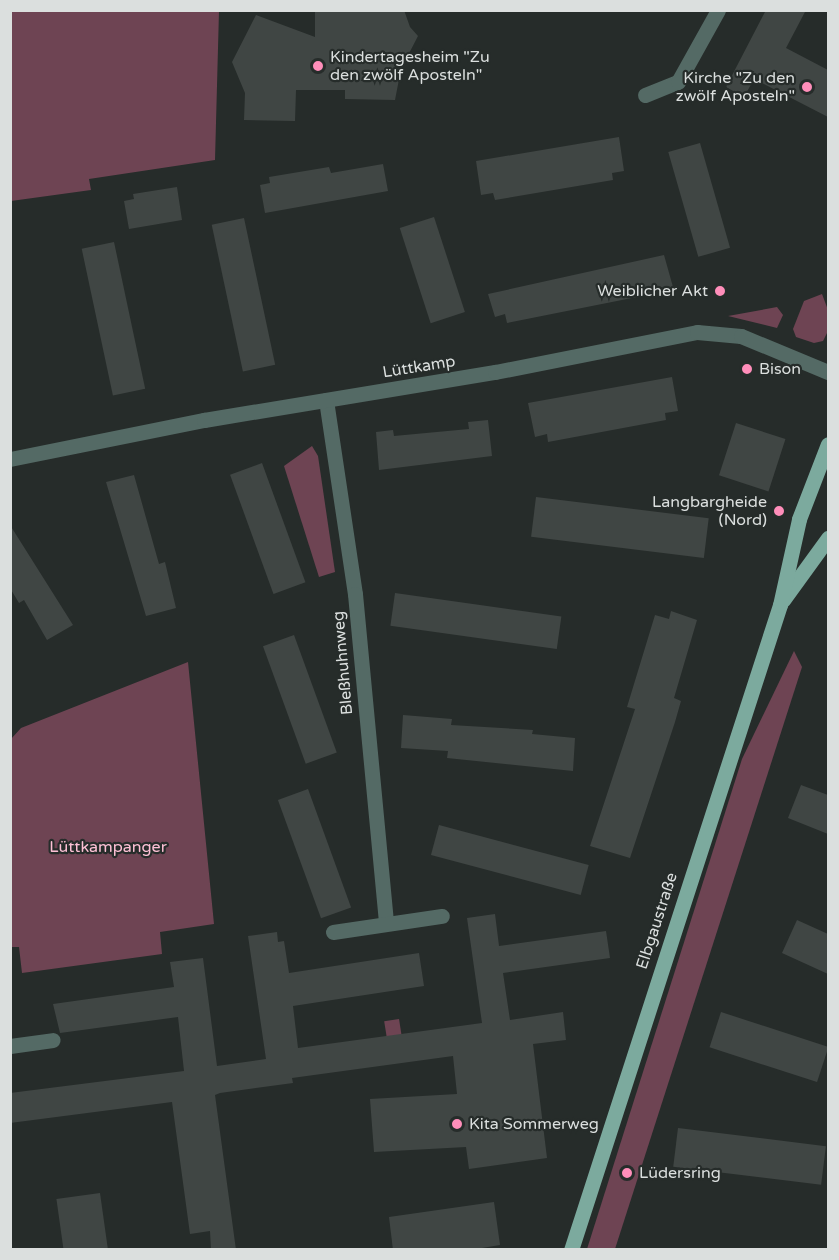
<!DOCTYPE html>
<meta charset="utf-8">
<style>
body{margin:0}
#map{position:relative;width:839px;height:1260px;overflow:hidden;background:#262c2a;font-family:"Varela Round",sans-serif}
div>[style]{position:absolute}
.green>*{inset:0;background:#6e4453;transform-origin:0 0}
.building>*{inset:0;background:#404644;transform-origin:0 0}
.street>*{height:15px;margin:-7.5px;padding:0 7.5px;transform-origin:7.5px;border-radius:7.5px;background:#546a65}
.primary>*{height:15px;margin:-7.5px;padding:0 7.5px;transform-origin:7.5px;border-radius:7.5px;background:#7caa9e}
.dots>*{width:16px;height:16px;translate:-50% -50%;box-sizing:border-box;border:3px solid #262c2a;border-radius:50%}
span{translate:-50% -50%;white-space:nowrap;text-align:center;line-height:1.15;-webkit-text-stroke:4.5px #262c2a;paint-order:stroke}
.poi-label{font-size:16px;color:#dbdfde}
.left{translate:0 -50%;text-align:left}
.right{translate:-100% -50%;text-align:right}
.street-label{font-size:16px;color:#dbdfde}
.park-label{font-size:16px;color:#fdc0d5}
.frame{position:absolute;inset:0;border:12px solid #dbdfde;pointer-events:none}
</style>
<div id="map">
<div class="green">
<div style="clip-path:polygon(10px 11px,219px 11px,215px 160px,89px 179px,91px 190px,11px 201px)"></div>
<div style="clip-path:polygon(822px 294px,828px 310px,828px 331px,823px 341px,814px 343px,796px 337px,793px 329px,804px 301px)"></div>
<div style="clip-path:polygon(777px 307px,783px 315px,777px 328px,728px 316px)"></div>
<div style="clip-path:polygon(312px 446px,318px 456px,335px 572px,319px 577px,284px 466px)"></div>
<div style="clip-path:polygon(794px 651px,802px 667px,615px 1249px,587px 1249px,742px 759px)"></div>
<div style="clip-path:polygon(188px 662px,214px 924px,160px 932px,162px 954px,22px 973px,19px 947px,11px 947px,11px 739px,21px 728px)"></div>
<div style="left:399px;top:1019px;width:39px;height:15px;rotate:81deg"></div>
</div>
<div class="building">
<div style="clip-path:polygon(315px 10px,404px 10px,410px 27px,418px 36px,401px 69px,395px 100px,345px 99px,345px 90px,296px 90px,295px 121px,244px 120px,245px 93px,232px 62px,256px 15px,315px 37px)"></div>
<div style="clip-path:polygon(766px 10px,806px 10px,786px 48px,828px 70px,828px 117px,754px 79px,744px 97px,726px 87px)"></div>
<div style="clip-path:polygon(619px 137px,624px 171px,612px 173px,613px 180px,495px 200px,493px 193px,481px 195px,476px 161px)"></div>
<div style="left:700px;top:143px;width:109px;height:33px;rotate:74deg"></div>
<div style="clip-path:polygon(383px 164px,388px 191px,265px 213px,260px 185px,270px 183px,269px 177px,329px 167px,331px 173px)"></div>
<div style="clip-path:polygon(177px 187px,182px 220px,129px 229px,124px 201px,134px 199px,133px 194px)"></div>
<div style="left:434px;top:217px;width:100px;height:36px;rotate:72deg"></div>
<div style="left:244px;top:218px;width:150px;height:33px;rotate:78deg"></div>
<div style="left:114px;top:242px;width:150px;height:33px;rotate:78deg"></div>
<div style="clip-path:polygon(664px 255px,673px 287px,647px 295px,507px 323px,505px 314px,495px 317px,488px 294px)"></div>
<div style="clip-path:polygon(672px 377px,678px 411px,665px 413px,666px 420px,548px 442px,547px 434px,535px 437px,528px 403px)"></div>
<div style="clip-path:polygon(488px 420px,492px 456px,379px 470px,376px 432px,393px 430px,394px 436px,469px 429px,468px 422px)"></div>
<div style="left:736px;top:423px;width:52px;height:55px;rotate:18deg"></div>
<div style="left:262px;top:463px;width:127px;height:34px;rotate:70deg"></div>
<div style="clip-path:polygon(134px 475px,159px 564px,165px 562px,176px 608px,146px 616px,106px 482px)"></div>
<div style="left:536px;top:497px;width:174px;height:40px;rotate:7deg"></div>
<div style="clip-path:polygon(10px 525px,73px 625px,47px 640px,24px 600px,19px 603px,10px 588px)"></div>
<div style="left:395px;top:593px;width:168px;height:33px;rotate:8deg"></div>
<div style="clip-path:polygon(671px 611px,697px 620px,674px 698px,681px 701px,675px 722px,630px 858px,590px 846px,635px 709px,627px 707px,655px 615px,669px 619px)"></div>
<div style="left:294px;top:635px;width:125px;height:33px;rotate:70deg"></div>
<div style="clip-path:polygon(403px 715px,452px 719px,451px 725px,533px 730px,532px 734px,575px 738px,573px 771px,447px 758px,448px 751px,401px 748px)"></div>
<div style="clip-path:polygon(801px 785px,828px 795px,828px 834px,788px 818px)"></div>
<div style="left:308px;top:789px;width:126px;height:32px;rotate:70deg"></div>
<div style="left:439px;top:825px;width:155px;height:31px;rotate:15deg"></div>
<div style="clip-path:polygon(495px 914px,499px 946px,606px 931px,610px 958px,503px 973px,510px 1020px,563px 1012px,566px 1040px,533px 1044px,547px 1158px,469px 1169px,466px 1147px,374px 1152px,370px 1099px,457px 1094px,453px 1056px,292px 1078px,293px 1083px,220px 1093px,215px 1095px,236px 1250px,211px 1250px,210px 1231px,190px 1234px,172px 1102px,10px 1123px,10px 1093px,184px 1071px,178px 1017px,60px 1033px,53px 1004px,174px 987px,170px 962px,203px 958px,217px 1066px,266px 1059px,248px 936px,277px 932px,278px 942px,284px 941px,289px 973px,419px 953px,424px 986px,293px 1006px,298px 1048px,482px 1023px,467px 918px)"></div>
<div style="clip-path:polygon(797px 920px,828px 934px,828px 974px,782px 953px)"></div>
<div style="left:721px;top:1012px;width:113px;height:37px;rotate:18deg"></div>
<div style="left:678px;top:1128px;width:149px;height:39px;rotate:7deg"></div>
<div style="left:100px;top:1193px;width:58px;height:44px;rotate:82deg"></div>
<div style="clip-path:polygon(494px 1202px,500px 1245px,470px 1250px,393px 1250px,389px 1217px)"></div>
</div>
<div class="street">
<div style="left:645px;top:95px;width:35px;rotate:-22deg"></div>
<div style="left:678px;top:82px;width:82px;rotate:-60.9deg"></div>
<div style="left:326px;top:400px;width:196px;rotate:81.5deg"></div>
<div style="left:355px;top:594px;width:331px;rotate:84.6deg"></div>
<div style="left:10px;top:459px;width:198px;rotate:-11.4deg"></div>
<div style="left:204px;top:420px;width:295px;rotate:-9.4deg"></div>
<div style="left:495px;top:372px;width:206px;rotate:-11.2deg"></div>
<div style="left:697px;top:332px;width:44px;rotate:5.2deg"></div>
<div style="left:741px;top:336px;width:94px;rotate:22.5deg"></div>
<div style="left:333px;top:932px;width:110px;rotate:-8.4deg"></div>
<div style="left:10px;top:1046px;width:43px;rotate:-7.9deg"></div>
</div>
<div class="primary">
<div style="left:783px;top:600px;width:77px;rotate:-54deg"></div>
<div style="left:571px;top:1250px;width:678px;rotate:-72.05deg"></div>
<div style="left:780px;top:605px;width:88px;rotate:-77.5deg"></div>
<div style="left:799px;top:519px;width:80px;rotate:-68.9deg"></div>
</div>
<div class="dots">
<div style="left:318px;top:66px;background:#ff8eba"></div>
<div style="left:807px;top:87px;background:#ff8eba"></div>
<div style="left:720px;top:291px;background:#ff8eba"></div>
<div style="left:747px;top:369px;background:#ff8eba"></div>
<div style="left:779px;top:511px;background:#ff8eba"></div>
<div style="left:457px;top:1124px;background:#ff8eba"></div>
<div style="left:627px;top:1173px;background:#ff8eba"></div>
</div>
<div class="poi-label">
<span class="left" style="left:330px;top:66px">Kindertagesheim "Zu<br>den zwölf Aposteln"</span>
<span class="right" style="left:795px;top:87px">Kirche "Zu den<br>zwölf Aposteln"</span>
<span class="right" style="left:708px;top:291px">Weiblicher Akt</span>
<span class="left" style="left:759px;top:369px">Bison</span>
<span class="right" style="left:767px;top:511px">Langbargheide<br>(Nord)</span>
<span class="left" style="left:469px;top:1124px">Kita Sommerweg</span>
<span class="left" style="left:639px;top:1173px">Lüdersring</span>
</div>
<div class="street-label">
<span style="left:419px;top:367px;rotate:-9deg">Lüttkamp</span>
<span style="left:343px;top:663px;rotate:-95deg">Bleßhuhnweg</span>
<span style="left:657px;top:921px;rotate:-72deg">Elbgaustraße</span>
</div>
<div class="park-label">
<span style="left:108px;top:847px">Lüttkampanger</span>
</div>
<div class="frame"></div>
</div>
